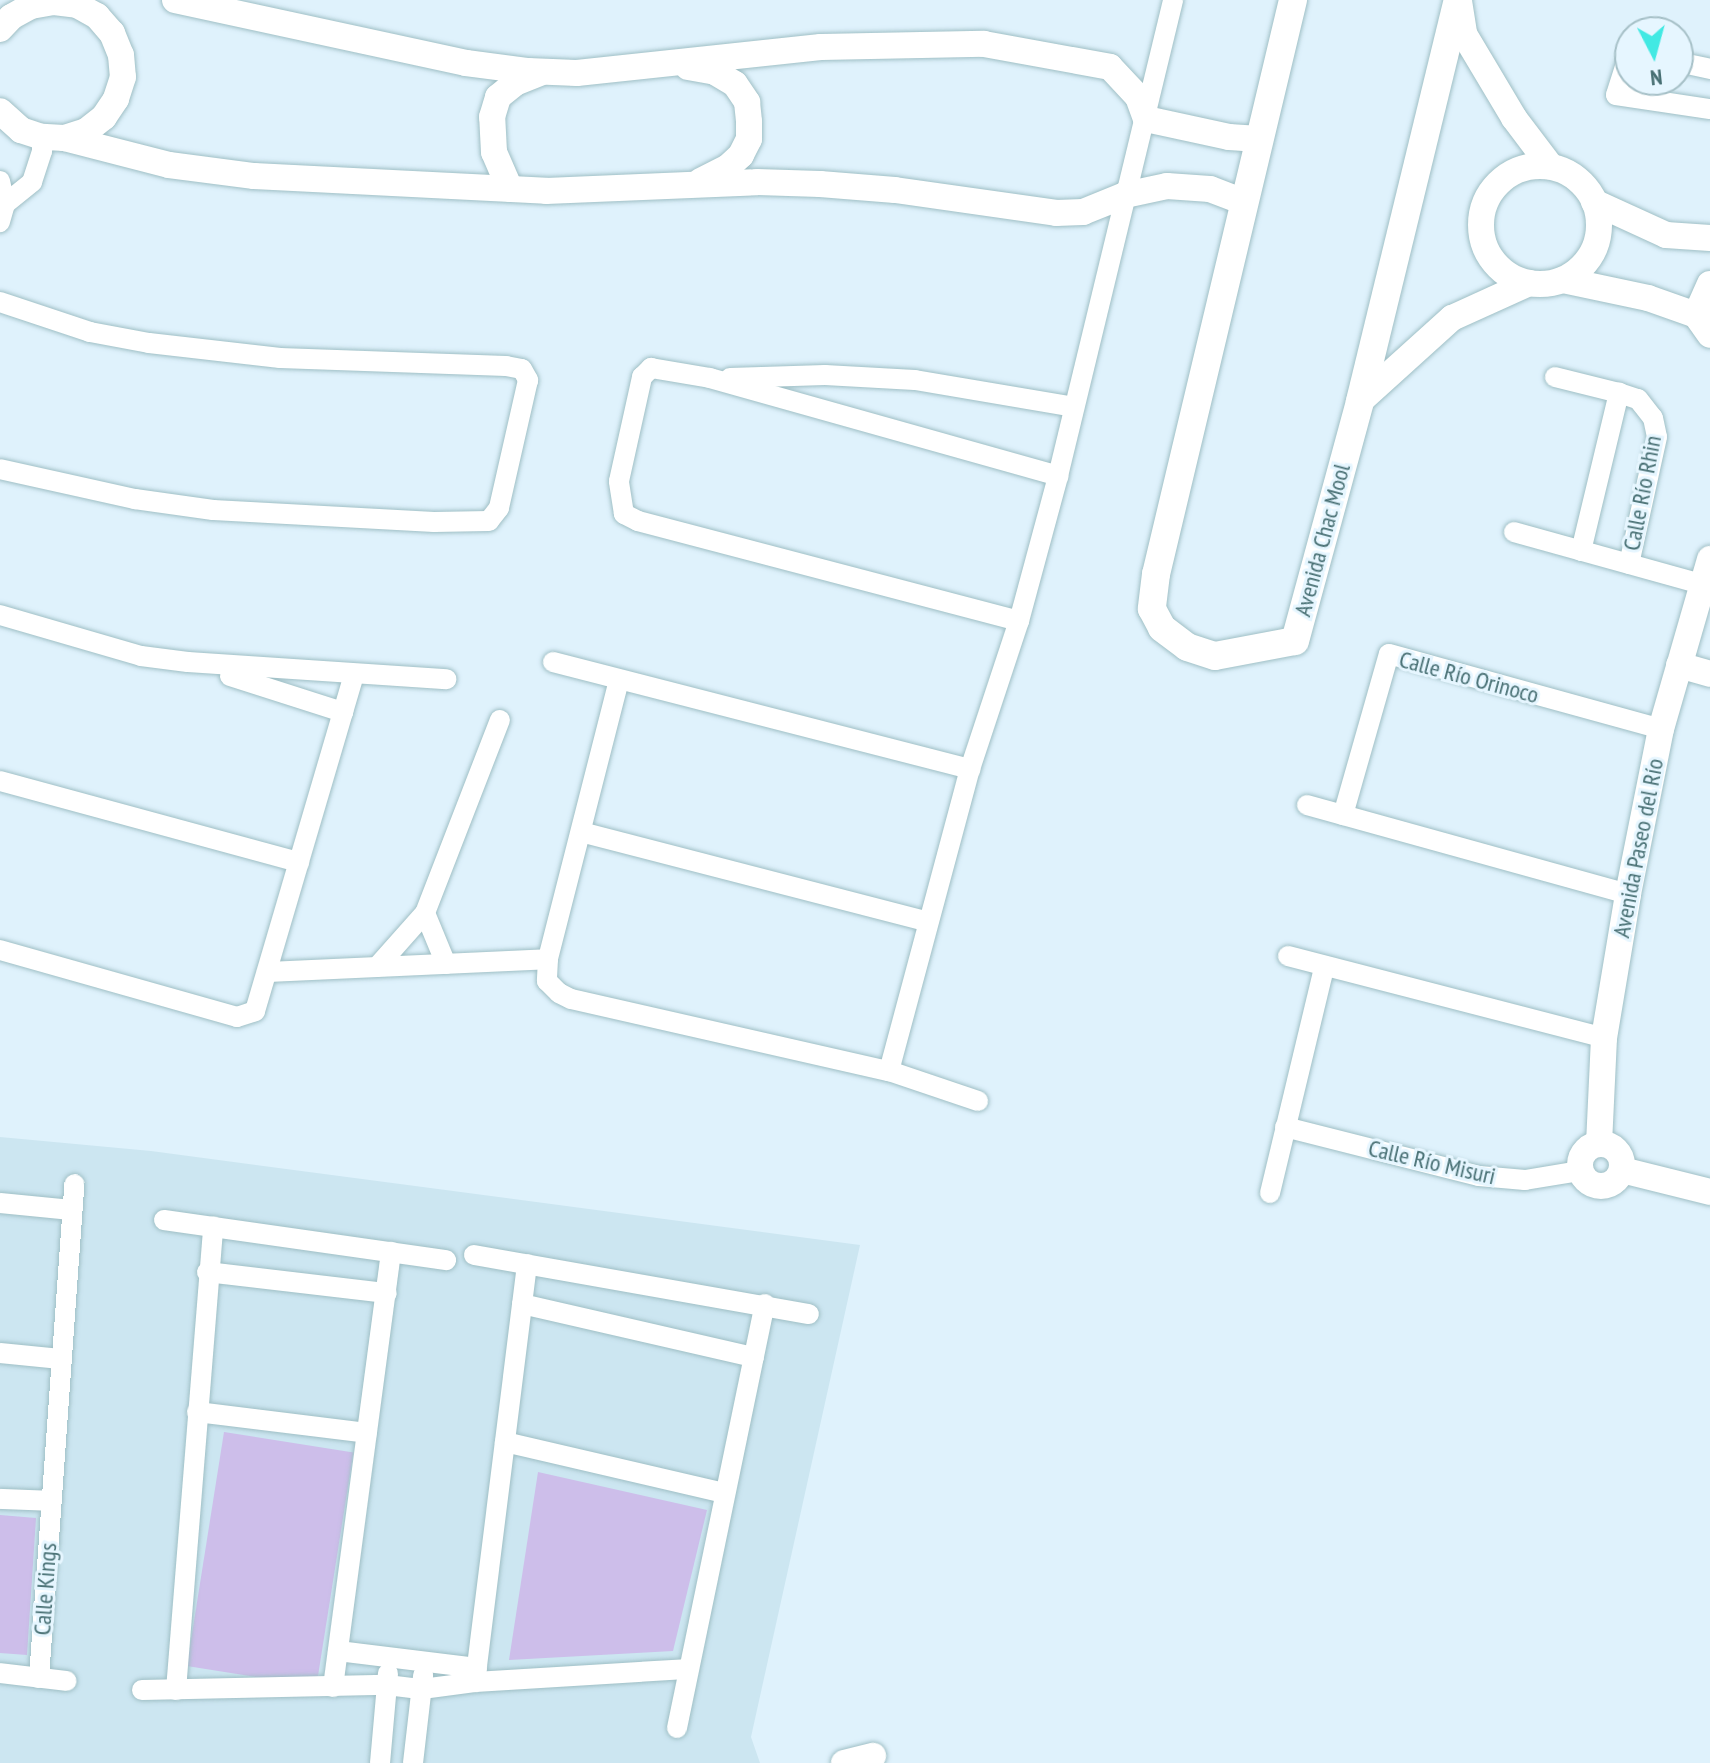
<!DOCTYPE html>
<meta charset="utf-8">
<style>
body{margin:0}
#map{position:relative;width:1710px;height:1763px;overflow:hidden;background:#dff2fc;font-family:"PT Sans Narrow",sans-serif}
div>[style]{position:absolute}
.residential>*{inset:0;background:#cce6f1}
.green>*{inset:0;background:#cdbeea;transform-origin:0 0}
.roads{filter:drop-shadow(0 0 2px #9fbfc5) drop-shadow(0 0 2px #9fbfc5)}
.minor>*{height:20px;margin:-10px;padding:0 10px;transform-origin:10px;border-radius:10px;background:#fff}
.tertiary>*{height:26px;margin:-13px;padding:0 13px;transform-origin:13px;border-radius:13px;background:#fff}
.tertiary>.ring{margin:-13px;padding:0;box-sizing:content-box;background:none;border:26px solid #fff;border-radius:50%}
.secondary>*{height:28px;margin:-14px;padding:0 14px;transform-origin:14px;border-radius:14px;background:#fff}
span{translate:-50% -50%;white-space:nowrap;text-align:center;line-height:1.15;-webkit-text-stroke:6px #e6f6ff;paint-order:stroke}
.street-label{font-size:24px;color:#476f73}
.north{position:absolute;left:1614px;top:16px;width:80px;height:80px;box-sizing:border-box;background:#e6f6ff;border:2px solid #a6c0c7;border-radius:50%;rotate:174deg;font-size:22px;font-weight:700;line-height:32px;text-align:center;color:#476f73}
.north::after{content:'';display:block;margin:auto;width:28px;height:36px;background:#42e9e3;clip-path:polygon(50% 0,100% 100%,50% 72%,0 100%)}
</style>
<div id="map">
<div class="residential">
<div style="clip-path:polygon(0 1137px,151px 1151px,860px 1245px,751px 1737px,760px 1763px,0 1763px)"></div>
</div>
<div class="green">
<div style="left:224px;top:1432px;width:131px;height:237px;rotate:9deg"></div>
<div style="clip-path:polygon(538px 1472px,707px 1510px,673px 1651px,509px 1660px)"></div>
<div style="clip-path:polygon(0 1515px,36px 1518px,27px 1655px,0 1653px)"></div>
</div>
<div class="roads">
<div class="minor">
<div style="left:1630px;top:51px;width:46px;rotate:107.7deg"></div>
<div style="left:1616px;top:95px;width:95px;rotate:8.5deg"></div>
<div style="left:1678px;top:62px;width:33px;rotate:12deg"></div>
<div style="left:0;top:181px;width:24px;rotate:78deg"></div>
<div style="left:5px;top:204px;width:19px;rotate:106deg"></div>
<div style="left:5px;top:204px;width:35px;rotate:-39deg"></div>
<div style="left:32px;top:182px;width:33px;rotate:-72deg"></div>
<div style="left:42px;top:151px;width:14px;rotate:-90deg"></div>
<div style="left:0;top:302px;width:95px;rotate:18.4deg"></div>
<div style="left:90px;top:332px;width:60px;rotate:10.6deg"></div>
<div style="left:149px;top:343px;width:132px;rotate:6.5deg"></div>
<div style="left:280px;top:358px;width:226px;rotate:2deg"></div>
<div style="left:506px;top:366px;width:16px;rotate:11deg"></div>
<div style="left:522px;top:369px;width:13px;rotate:61deg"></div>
<div style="left:528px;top:380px;width:131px;rotate:102.8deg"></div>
<div style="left:499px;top:508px;width:16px;rotate:128deg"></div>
<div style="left:489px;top:521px;width:55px;rotate:179deg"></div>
<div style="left:434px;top:522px;width:221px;rotate:-176.9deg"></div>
<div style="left:213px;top:510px;width:79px;rotate:-172deg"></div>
<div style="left:135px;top:499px;width:138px;rotate:-167.5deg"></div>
<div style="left:1555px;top:377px;width:66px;rotate:14deg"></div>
<div style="left:730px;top:378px;width:95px;rotate:-1.8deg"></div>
<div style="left:825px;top:375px;width:90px;rotate:3.2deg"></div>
<div style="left:915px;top:380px;width:161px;rotate:9.6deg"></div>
<div style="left:1514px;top:532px;width:194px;rotate:15.5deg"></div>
<div style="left:1581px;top:551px;width:163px;rotate:-76.5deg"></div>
<div style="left:1619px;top:393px;width:20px;rotate:18deg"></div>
<div style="left:1638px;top:399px;width:24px;rotate:52deg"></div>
<div style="left:1653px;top:418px;width:19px;rotate:78deg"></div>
<div style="left:1657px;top:437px;width:130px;rotate:102.4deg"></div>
<div style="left:0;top:615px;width:147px;rotate:16.2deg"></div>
<div style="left:141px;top:656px;width:47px;rotate:7.3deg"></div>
<div style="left:188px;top:662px;width:259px;rotate:3.8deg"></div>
<div style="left:1019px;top:621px;width:394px;rotate:-165.3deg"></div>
<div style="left:638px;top:521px;width:16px;rotate:-153deg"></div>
<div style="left:624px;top:514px;width:33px;rotate:-99deg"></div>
<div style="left:619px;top:481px;width:107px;rotate:-77.5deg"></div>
<div style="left:642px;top:377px;width:13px;rotate:-45deg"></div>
<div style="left:651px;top:368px;width:60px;rotate:9.6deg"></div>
<div style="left:710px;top:378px;width:362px;rotate:15.7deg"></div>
<div style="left:553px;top:662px;width:431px;rotate:14.4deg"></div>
<div style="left:230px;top:676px;width:119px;rotate:17.7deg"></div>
<div style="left:619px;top:680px;width:288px;rotate:104.3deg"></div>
<div style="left:548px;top:959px;width:22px;rotate:93deg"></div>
<div style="left:547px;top:981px;width:17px;rotate:45deg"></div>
<div style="left:559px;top:993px;width:13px;rotate:27deg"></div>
<div style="left:571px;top:999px;width:326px;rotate:12.8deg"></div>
<div style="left:889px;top:1071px;width:94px;rotate:18.6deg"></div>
<div style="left:0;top:781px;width:310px;rotate:15.2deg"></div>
<div style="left:1307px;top:805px;width:333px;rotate:15.5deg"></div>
<div style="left:1343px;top:815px;width:167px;rotate:-74.1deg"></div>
<div style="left:1389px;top:654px;width:282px;rotate:15.4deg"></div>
<div style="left:581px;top:832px;width:358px;rotate:14.5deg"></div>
<div style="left:0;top:950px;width:246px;rotate:15.8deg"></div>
<div style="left:237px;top:1017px;width:19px;rotate:-18deg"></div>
<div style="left:255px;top:1011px;width:350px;rotate:-73.6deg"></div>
<div style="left:1288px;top:956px;width:326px;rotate:14.5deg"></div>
<div style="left:446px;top:964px;width:55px;rotate:-112.4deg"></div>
<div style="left:425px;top:913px;width:207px;rotate:-68.8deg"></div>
<div style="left:377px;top:967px;width:72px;rotate:-48.4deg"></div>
<div style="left:267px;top:972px;width:281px;rotate:-2.6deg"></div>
<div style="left:889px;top:1071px;width:313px;rotate:-75deg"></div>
<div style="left:970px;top:769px;width:156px;rotate:-71.7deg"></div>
<div style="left:1019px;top:621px;width:150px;rotate:-74.9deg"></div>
<div style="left:1058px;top:476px;width:490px;rotate:-76.4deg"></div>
<div style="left:1285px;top:1127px;width:200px;rotate:14.2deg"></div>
<div style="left:1479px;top:1176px;width:46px;rotate:5deg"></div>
<div style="left:1525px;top:1180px;width:56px;rotate:-9.3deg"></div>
<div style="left:1270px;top:1193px;width:231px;rotate:-76.5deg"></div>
<div style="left:0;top:1203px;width:72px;rotate:5.6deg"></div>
<div style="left:164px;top:1220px;width:285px;rotate:8.1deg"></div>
<div style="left:474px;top:1255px;width:340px;rotate:10deg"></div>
<div style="left:207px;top:1272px;width:181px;rotate:6.7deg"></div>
<div style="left:522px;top:1304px;width:238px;rotate:12.9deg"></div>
<div style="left:0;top:1353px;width:61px;rotate:5.6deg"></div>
<div style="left:197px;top:1412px;width:171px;rotate:7deg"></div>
<div style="left:505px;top:1442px;width:225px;rotate:13.1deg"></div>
<div style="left:0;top:1499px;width:51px;rotate:2.2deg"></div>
<div style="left:338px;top:1651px;width:140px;rotate:7deg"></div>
<div style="left:0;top:1673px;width:67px;rotate:6.8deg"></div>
<div style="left:39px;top:1678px;width:495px;rotate:-85.9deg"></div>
<div style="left:475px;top:1682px;width:421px;rotate:-82.9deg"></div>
<div style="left:333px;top:1687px;width:439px;rotate:-82.4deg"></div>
<div style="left:142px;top:1690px;width:245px;rotate:-1.2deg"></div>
<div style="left:387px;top:1685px;width:35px;rotate:7deg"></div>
<div style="left:422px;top:1689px;width:53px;rotate:-7.5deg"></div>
<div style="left:475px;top:1682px;width:211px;rotate:-3.5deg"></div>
<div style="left:176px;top:1690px;width:465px;rotate:-85.4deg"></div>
<div style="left:677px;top:1728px;width:433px;rotate:-78.3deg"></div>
<div style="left:380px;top:1763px;width:90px;rotate:-84.9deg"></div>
<div style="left:413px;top:1763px;width:88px;rotate:-83.4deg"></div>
</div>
<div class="tertiary">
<div style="left:175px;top:0;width:298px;rotate:12.2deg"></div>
<div style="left:466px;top:63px;width:63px;rotate:7.4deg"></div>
<div style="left:528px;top:71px;width:49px;rotate:2.3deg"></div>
<div style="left:577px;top:73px;width:245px;rotate:-6.1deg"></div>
<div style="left:821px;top:47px;width:163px;rotate:-1.1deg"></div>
<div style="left:984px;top:44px;width:128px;rotate:10.3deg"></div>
<div style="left:1110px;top:67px;width:41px;rotate:47deg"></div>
<div style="left:1138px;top:97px;width:23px;rotate:70deg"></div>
<div style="left:1146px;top:119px;width:85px;rotate:12.2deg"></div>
<div style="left:1229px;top:137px;width:30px;rotate:4deg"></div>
<div style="left:1459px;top:1px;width:33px;rotate:81deg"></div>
<div style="left:1464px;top:34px;width:98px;rotate:59.2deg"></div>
<div style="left:1514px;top:118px;width:61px;rotate:52.9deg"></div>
<div style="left:0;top:29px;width:16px;rotate:-47deg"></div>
<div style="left:11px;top:17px;width:23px;rotate:-29deg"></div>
<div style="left:31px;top:6px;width:23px;rotate:-10deg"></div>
<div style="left:54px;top:2px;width:23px;rotate:7deg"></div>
<div style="left:77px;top:5px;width:23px;rotate:29deg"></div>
<div style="left:97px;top:16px;width:23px;rotate:49deg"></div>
<div style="left:112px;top:33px;width:24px;rotate:68deg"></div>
<div style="left:121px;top:55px;width:22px;rotate:85deg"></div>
<div style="left:123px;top:77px;width:23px;rotate:108deg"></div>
<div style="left:116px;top:99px;width:22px;rotate:124deg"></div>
<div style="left:104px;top:117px;width:23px;rotate:142deg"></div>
<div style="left:86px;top:131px;width:23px;rotate:162deg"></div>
<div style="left:64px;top:138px;width:22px;rotate:-177deg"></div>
<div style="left:42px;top:137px;width:22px;rotate:-162deg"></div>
<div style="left:21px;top:130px;width:28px;rotate:-138deg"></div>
<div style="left:688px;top:67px;width:27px;rotate:10deg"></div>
<div style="left:715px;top:72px;width:23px;rotate:31deg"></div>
<div style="left:735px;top:84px;width:22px;rotate:56deg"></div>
<div style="left:747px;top:102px;width:20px;rotate:84deg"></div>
<div style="left:749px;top:122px;width:17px;rotate:90deg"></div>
<div style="left:749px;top:139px;width:18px;rotate:117deg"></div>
<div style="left:741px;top:155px;width:18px;rotate:137deg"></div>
<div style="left:728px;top:167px;width:31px;rotate:153deg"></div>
<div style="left:64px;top:138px;width:108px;rotate:14.4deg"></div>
<div style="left:169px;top:165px;width:86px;rotate:7.4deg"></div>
<div style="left:254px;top:176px;width:292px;rotate:2.9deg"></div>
<div style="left:546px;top:191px;width:211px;rotate:-2.4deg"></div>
<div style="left:757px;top:182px;width:63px;rotate:1.8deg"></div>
<div style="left:820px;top:184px;width:75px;rotate:4.6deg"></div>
<div style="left:895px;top:190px;width:163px;rotate:8.1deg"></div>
<div style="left:1056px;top:213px;width:27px;rotate:-2deg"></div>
<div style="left:1083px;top:212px;width:45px;rotate:-22deg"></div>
<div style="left:1125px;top:195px;width:43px;rotate:-12.1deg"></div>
<div style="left:1167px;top:186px;width:43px;rotate:4deg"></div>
<div style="left:1210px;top:189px;width:36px;rotate:21deg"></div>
<div class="ring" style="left:1481px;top:166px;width:92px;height:92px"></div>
<div style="left:510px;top:189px;width:40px;rotate:-113.4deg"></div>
<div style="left:494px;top:152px;width:35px;rotate:-93deg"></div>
<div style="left:492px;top:117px;width:21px;rotate:-73deg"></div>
<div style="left:498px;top:97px;width:22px;rotate:-39deg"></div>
<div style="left:515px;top:83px;width:27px;rotate:-22deg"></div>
<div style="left:1594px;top:202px;width:79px;rotate:24.6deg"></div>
<div style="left:1666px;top:235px;width:44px;rotate:3.9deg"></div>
<div style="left:1563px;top:280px;width:87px;rotate:12deg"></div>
<div style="left:1648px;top:298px;width:51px;rotate:19.5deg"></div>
<div style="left:1696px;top:315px;width:24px;rotate:55deg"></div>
<div style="left:1696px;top:315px;width:34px;rotate:-66deg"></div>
<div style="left:1360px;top:401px;width:124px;rotate:-42.1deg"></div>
<div style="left:1452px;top:318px;width:85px;rotate:-24.4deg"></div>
<div style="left:1679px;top:665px;width:32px;rotate:16deg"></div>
<div class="ring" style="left:1580px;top:1144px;width:16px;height:16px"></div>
<div style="left:1599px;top:1144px;width:106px;rotate:-87.3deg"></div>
<div style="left:1604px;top:1038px;width:146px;rotate:-80.5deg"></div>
<div style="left:1628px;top:894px;width:168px;rotate:-78.7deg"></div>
<div style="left:1661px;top:729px;width:177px;rotate:-73.9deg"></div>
<div style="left:1622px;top:1170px;width:91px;rotate:14deg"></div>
<div style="left:844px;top:1763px;width:30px;rotate:-14deg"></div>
</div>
<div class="secondary">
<div style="left:1293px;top:0;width:590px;rotate:103.42deg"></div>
<div style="left:1156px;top:574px;width:35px;rotate:97deg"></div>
<div style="left:1152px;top:609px;width:21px;rotate:62deg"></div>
<div style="left:1162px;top:628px;width:31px;rotate:37deg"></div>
<div style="left:1187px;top:647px;width:29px;rotate:18deg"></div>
<div style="left:1215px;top:656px;width:81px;rotate:-10.6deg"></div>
<div style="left:1295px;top:641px;width:249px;rotate:-74.8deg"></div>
<div style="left:1360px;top:401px;width:413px;rotate:-76.3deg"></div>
</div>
</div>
<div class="street-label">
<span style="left:1642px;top:493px;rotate:-79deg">Calle Río Rhin</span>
<span style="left:1322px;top:540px;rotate:-75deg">Avenida Chac Mool</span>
<span style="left:1469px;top:677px;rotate:15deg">Calle Río Orinoco</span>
<span style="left:1638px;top:848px;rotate:-79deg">Avenida Paseo del Río</span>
<span style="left:1432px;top:1162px;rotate:13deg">Calle Río Misuri</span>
<span style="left:45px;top:1589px;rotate:-86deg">Calle Kings</span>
</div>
<div class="north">N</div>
</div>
